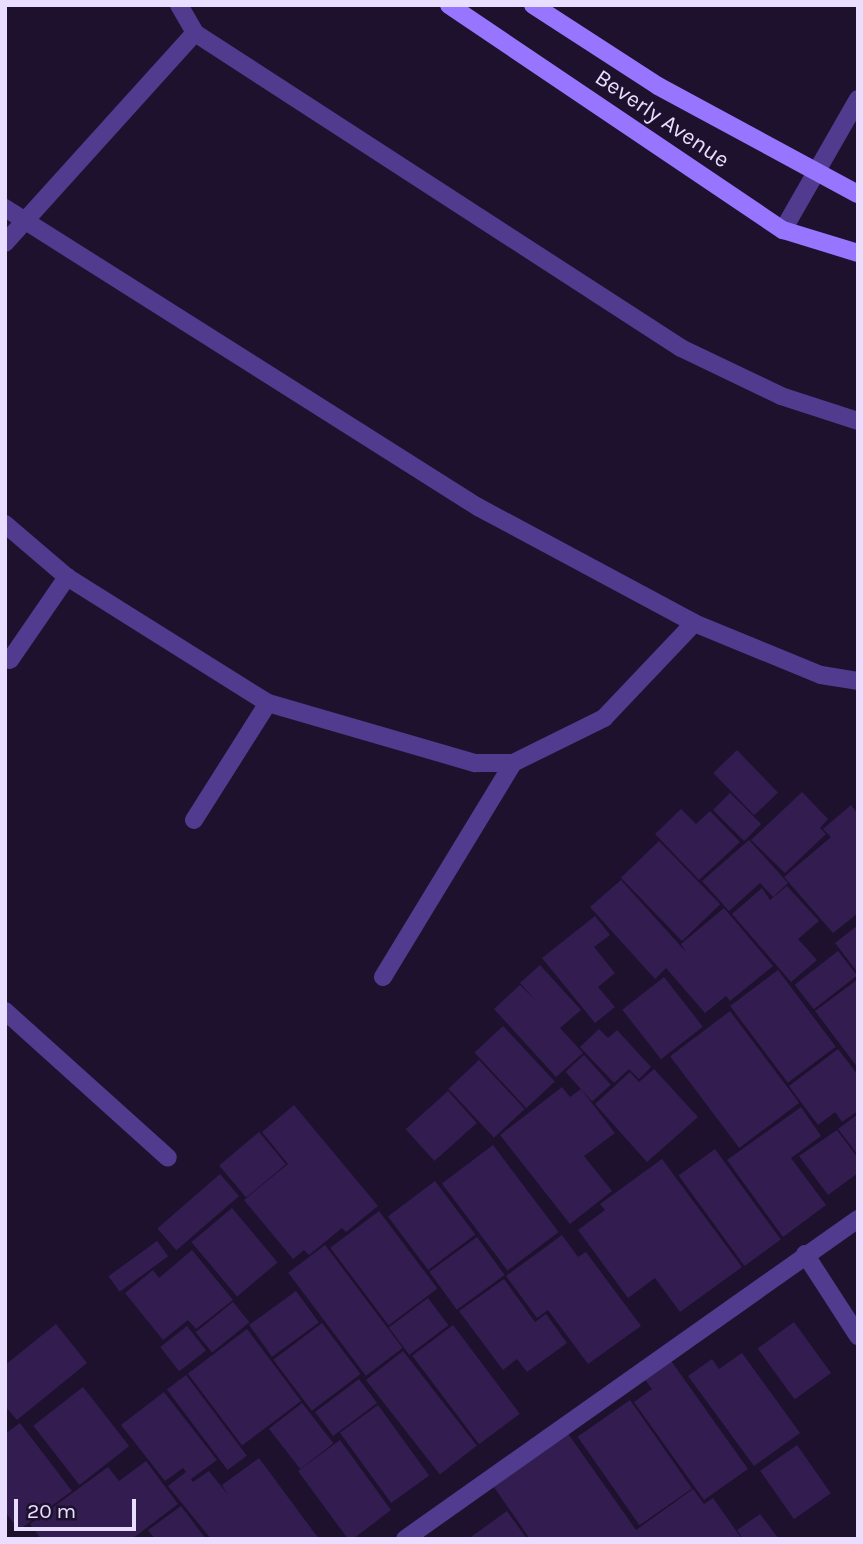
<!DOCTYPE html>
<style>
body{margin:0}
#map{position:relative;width:863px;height:1544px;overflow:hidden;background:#1d112e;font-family:Karla,sans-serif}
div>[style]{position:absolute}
.building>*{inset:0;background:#331c50;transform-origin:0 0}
.lane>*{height:18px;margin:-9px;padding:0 9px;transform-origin:9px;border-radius:9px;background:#513b8e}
.street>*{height:18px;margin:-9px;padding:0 9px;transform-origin:9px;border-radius:9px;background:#513b8e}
.secondary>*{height:18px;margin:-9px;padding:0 9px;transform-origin:9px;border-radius:9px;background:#9875ff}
span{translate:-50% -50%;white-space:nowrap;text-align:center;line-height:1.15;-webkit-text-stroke:5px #1d112e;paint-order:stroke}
.street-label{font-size:23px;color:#e9deff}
.frame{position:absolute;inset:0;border:7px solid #e9deff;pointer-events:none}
.scale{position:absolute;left:14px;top:1499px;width:122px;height:32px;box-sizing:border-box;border:4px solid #e9deff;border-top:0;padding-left:9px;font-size:21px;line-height:24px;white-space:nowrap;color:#e9deff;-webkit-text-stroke:5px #1d112e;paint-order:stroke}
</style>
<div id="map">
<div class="building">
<div style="left:737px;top:750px;width:59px;height:33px;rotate:46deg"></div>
<div style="clip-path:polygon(802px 792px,828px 819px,820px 828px,826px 834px,785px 873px,751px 840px)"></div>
<div style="left:730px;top:793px;width:44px;height:24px;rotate:45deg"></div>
<div style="clip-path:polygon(851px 805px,858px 814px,858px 913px,833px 933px,784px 877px,831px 837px,823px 829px)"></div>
<div style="clip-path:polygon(681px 809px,696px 824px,710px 811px,740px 842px,699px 880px,655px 834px)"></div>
<div style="clip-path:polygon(749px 840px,788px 883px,773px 897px,760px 883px,729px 911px,702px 881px)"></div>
<div style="left:659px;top:841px;width:88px;height:53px;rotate:46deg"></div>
<div style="clip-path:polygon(621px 880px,686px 952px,681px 944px,724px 908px,773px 966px,730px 1001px,726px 996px,705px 1013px,666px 968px,655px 979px,590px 907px)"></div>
<div style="clip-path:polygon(787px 886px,819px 921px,798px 939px,817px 960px,791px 982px,732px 914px,762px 888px,770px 900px)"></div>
<div style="clip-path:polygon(595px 916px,610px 935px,594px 947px,615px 973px,598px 987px,615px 1007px,595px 1023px,542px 958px)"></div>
<div style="clip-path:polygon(858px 925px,858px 973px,835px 943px)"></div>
<div style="left:838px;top:951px;width:31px;height:55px;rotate:52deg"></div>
<div style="clip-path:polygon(540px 965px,581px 1010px,560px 1028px,583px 1053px,556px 1077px,494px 1009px,520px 985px,537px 1002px,520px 983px)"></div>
<div style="left:778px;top:970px;width:96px;height:60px;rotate:53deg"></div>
<div style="left:664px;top:977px;width:63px;height:53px;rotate:52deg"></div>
<div style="clip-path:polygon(858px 979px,858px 1068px,815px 1011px)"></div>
<div style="left:730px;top:1011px;width:115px;height:75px;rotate:53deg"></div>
<div style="left:503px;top:1026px;width:76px;height:39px;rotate:47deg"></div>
<div style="clip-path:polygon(599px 1029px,608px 1038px,617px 1030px,651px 1067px,639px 1079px,629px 1069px,614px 1083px,580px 1047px)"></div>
<div style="clip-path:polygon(838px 1049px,858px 1075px,858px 1111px,842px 1122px,835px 1112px,818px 1125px,789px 1086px)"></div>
<div style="left:584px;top:1055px;width:40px;height:25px;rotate:48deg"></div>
<div style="left:479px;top:1060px;width:67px;height:42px;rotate:47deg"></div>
<div style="clip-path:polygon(654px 1069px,698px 1117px,647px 1162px,595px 1104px,630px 1072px,639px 1082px)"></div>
<div style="clip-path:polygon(562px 1087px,570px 1097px,581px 1089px,615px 1133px,584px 1156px,612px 1191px,570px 1224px,500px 1135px)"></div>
<div style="left:448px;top:1091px;width:43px;height:57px;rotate:48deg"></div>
<div style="clip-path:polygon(294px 1105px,378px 1206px,346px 1232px,342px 1228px,309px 1255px,304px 1250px,293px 1259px,244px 1200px,288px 1164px,262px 1132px)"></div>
<div style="clip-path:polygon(801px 1107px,821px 1136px,791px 1158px,826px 1205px,783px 1237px,727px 1160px)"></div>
<div style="clip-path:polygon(858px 1114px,858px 1155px,838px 1129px)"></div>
<div style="clip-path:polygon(837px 1130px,858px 1158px,858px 1173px,828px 1195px,799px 1156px)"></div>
<div style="left:259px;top:1132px;width:42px;height:52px;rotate:50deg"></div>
<div style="left:493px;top:1145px;width:109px;height:64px;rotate:53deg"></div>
<div style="left:715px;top:1149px;width:112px;height:45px;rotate:54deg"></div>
<div style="clip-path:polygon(662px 1159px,742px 1267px,680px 1312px,655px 1278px,628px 1298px,578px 1230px,605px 1210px,600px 1204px)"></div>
<div style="left:220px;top:1174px;width:29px;height:83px;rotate:49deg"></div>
<div style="left:435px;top:1181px;width:67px;height:59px;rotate:53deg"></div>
<div style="left:232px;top:1208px;width:71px;height:53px;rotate:50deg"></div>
<div style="left:379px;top:1211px;width:97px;height:61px;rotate:53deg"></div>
<div style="clip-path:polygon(562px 1235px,578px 1257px,586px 1252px,641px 1326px,588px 1364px,548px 1310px,537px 1318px,506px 1276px)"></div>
<div style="left:477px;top:1237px;width:47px;height:59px;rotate:54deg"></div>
<div style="left:157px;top:1241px;width:19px;height:60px;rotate:54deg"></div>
<div style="left:325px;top:1245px;width:129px;height:46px;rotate:53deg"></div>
<div style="clip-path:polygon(192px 1250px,233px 1300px,196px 1329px,188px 1320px,163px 1340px,125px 1293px,153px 1270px,159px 1278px)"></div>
<div style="clip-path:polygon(504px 1279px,535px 1322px,546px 1314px,567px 1343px,527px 1372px,517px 1359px,503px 1370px,459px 1311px)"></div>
<div style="left:296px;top:1291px;width:39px;height:58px;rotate:54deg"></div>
<div style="left:428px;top:1298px;width:34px;height:49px;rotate:53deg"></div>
<div style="left:233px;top:1302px;width:26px;height:48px;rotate:51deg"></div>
<div style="left:794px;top:1322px;width:63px;height:45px;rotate:54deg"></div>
<div style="left:322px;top:1323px;width:64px;height:61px;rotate:53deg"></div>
<div style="clip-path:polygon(56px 1324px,87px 1363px,17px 1420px,5px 1406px,5px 1365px)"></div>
<div style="left:453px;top:1325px;width:111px;height:51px;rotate:53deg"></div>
<div style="left:187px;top:1326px;width:31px;height:34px;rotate:52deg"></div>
<div style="left:247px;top:1329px;width:90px;height:74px;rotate:53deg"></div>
<div style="left:403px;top:1351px;width:120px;height:47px;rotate:52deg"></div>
<div style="clip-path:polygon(742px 1353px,800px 1433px,754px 1466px,688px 1376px,712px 1359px,719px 1369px)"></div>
<div style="clip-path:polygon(669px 1358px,748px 1469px,704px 1500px,634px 1402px,652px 1389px,643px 1377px)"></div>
<div style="left:186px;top:1375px;width:101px;height:24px;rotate:53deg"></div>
<div style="left:359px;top:1379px;width:30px;height:55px;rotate:53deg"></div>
<div style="left:83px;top:1387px;width:75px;height:63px;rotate:52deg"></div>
<div style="clip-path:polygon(164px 1392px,217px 1460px,191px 1479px,193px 1482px,209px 1471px,228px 1495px,222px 1485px,259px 1458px,319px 1539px,211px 1539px,168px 1486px,186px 1472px,183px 1468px,165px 1481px,121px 1425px)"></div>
<div style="left:630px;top:1400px;width:108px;height:64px;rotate:55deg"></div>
<div style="left:302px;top:1403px;width:51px;height:42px;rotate:52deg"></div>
<div style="left:378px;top:1405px;width:87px;height:47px;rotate:54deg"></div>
<div style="clip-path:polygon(20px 1423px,72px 1491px,19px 1530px,5px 1512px,5px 1434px)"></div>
<div style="clip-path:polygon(564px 1428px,636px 1530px,693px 1489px,704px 1504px,713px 1498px,742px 1539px,530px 1539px,489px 1480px)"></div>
<div style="clip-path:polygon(340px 1440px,391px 1510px,353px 1539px,348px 1539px,298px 1471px)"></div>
<div style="left:797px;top:1445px;width:59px;height:45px;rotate:55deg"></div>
<div style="clip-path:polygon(146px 1461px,178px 1504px,132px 1539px,41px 1539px,30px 1524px,108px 1467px,119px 1481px)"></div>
<div style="clip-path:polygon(181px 1506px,206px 1539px,155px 1539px,148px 1530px)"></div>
<div style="clip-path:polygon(507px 1511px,527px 1539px,468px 1539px)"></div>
<div style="clip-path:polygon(760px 1514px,779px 1539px,743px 1539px,737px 1530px)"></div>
</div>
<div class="lane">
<div style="left:805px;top:1254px;width:98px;rotate:57.1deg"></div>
</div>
<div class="street">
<div style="left:179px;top:5px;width:32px;rotate:60deg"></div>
<div style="left:195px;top:33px;width:579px;rotate:32.95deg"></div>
<div style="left:681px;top:348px;width:111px;rotate:25.6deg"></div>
<div style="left:781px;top:396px;width:81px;rotate:18deg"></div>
<div style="left:5px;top:208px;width:560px;rotate:32.3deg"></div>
<div style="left:478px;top:507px;width:245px;rotate:28.2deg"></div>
<div style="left:694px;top:623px;width:137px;rotate:22.3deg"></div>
<div style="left:821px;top:675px;width:37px;rotate:9deg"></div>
<div style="left:783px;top:230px;width:151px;rotate:-60.2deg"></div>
<div style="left:5px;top:243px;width:283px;rotate:-47.9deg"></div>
<div style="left:5px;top:524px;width:82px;rotate:40.5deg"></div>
<div style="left:67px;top:577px;width:237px;rotate:32.1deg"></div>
<div style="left:268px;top:703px;width:216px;rotate:16.2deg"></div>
<div style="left:475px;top:763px;width:38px"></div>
<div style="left:513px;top:763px;width:102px;rotate:-26.3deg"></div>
<div style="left:604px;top:718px;width:131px;rotate:-46.5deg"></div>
<div style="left:10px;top:660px;width:101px;rotate:-55.5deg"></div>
<div style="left:194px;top:820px;width:138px;rotate:-57.7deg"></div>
<div style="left:383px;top:977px;width:250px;rotate:-58.7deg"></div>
<div style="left:5px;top:1011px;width:219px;rotate:42deg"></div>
<div style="left:405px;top:1539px;width:555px;rotate:-35.24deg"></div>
</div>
<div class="secondary">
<div style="left:449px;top:5px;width:403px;rotate:34deg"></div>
<div style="left:783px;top:230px;width:78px;rotate:17deg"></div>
<div style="left:533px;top:5px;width:149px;rotate:32.9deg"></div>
<div style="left:658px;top:86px;width:227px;rotate:28.4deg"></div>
</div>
<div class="street-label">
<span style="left:662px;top:119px;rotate:34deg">Beverly Avenue</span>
</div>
<div class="frame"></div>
<div class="scale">20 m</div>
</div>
